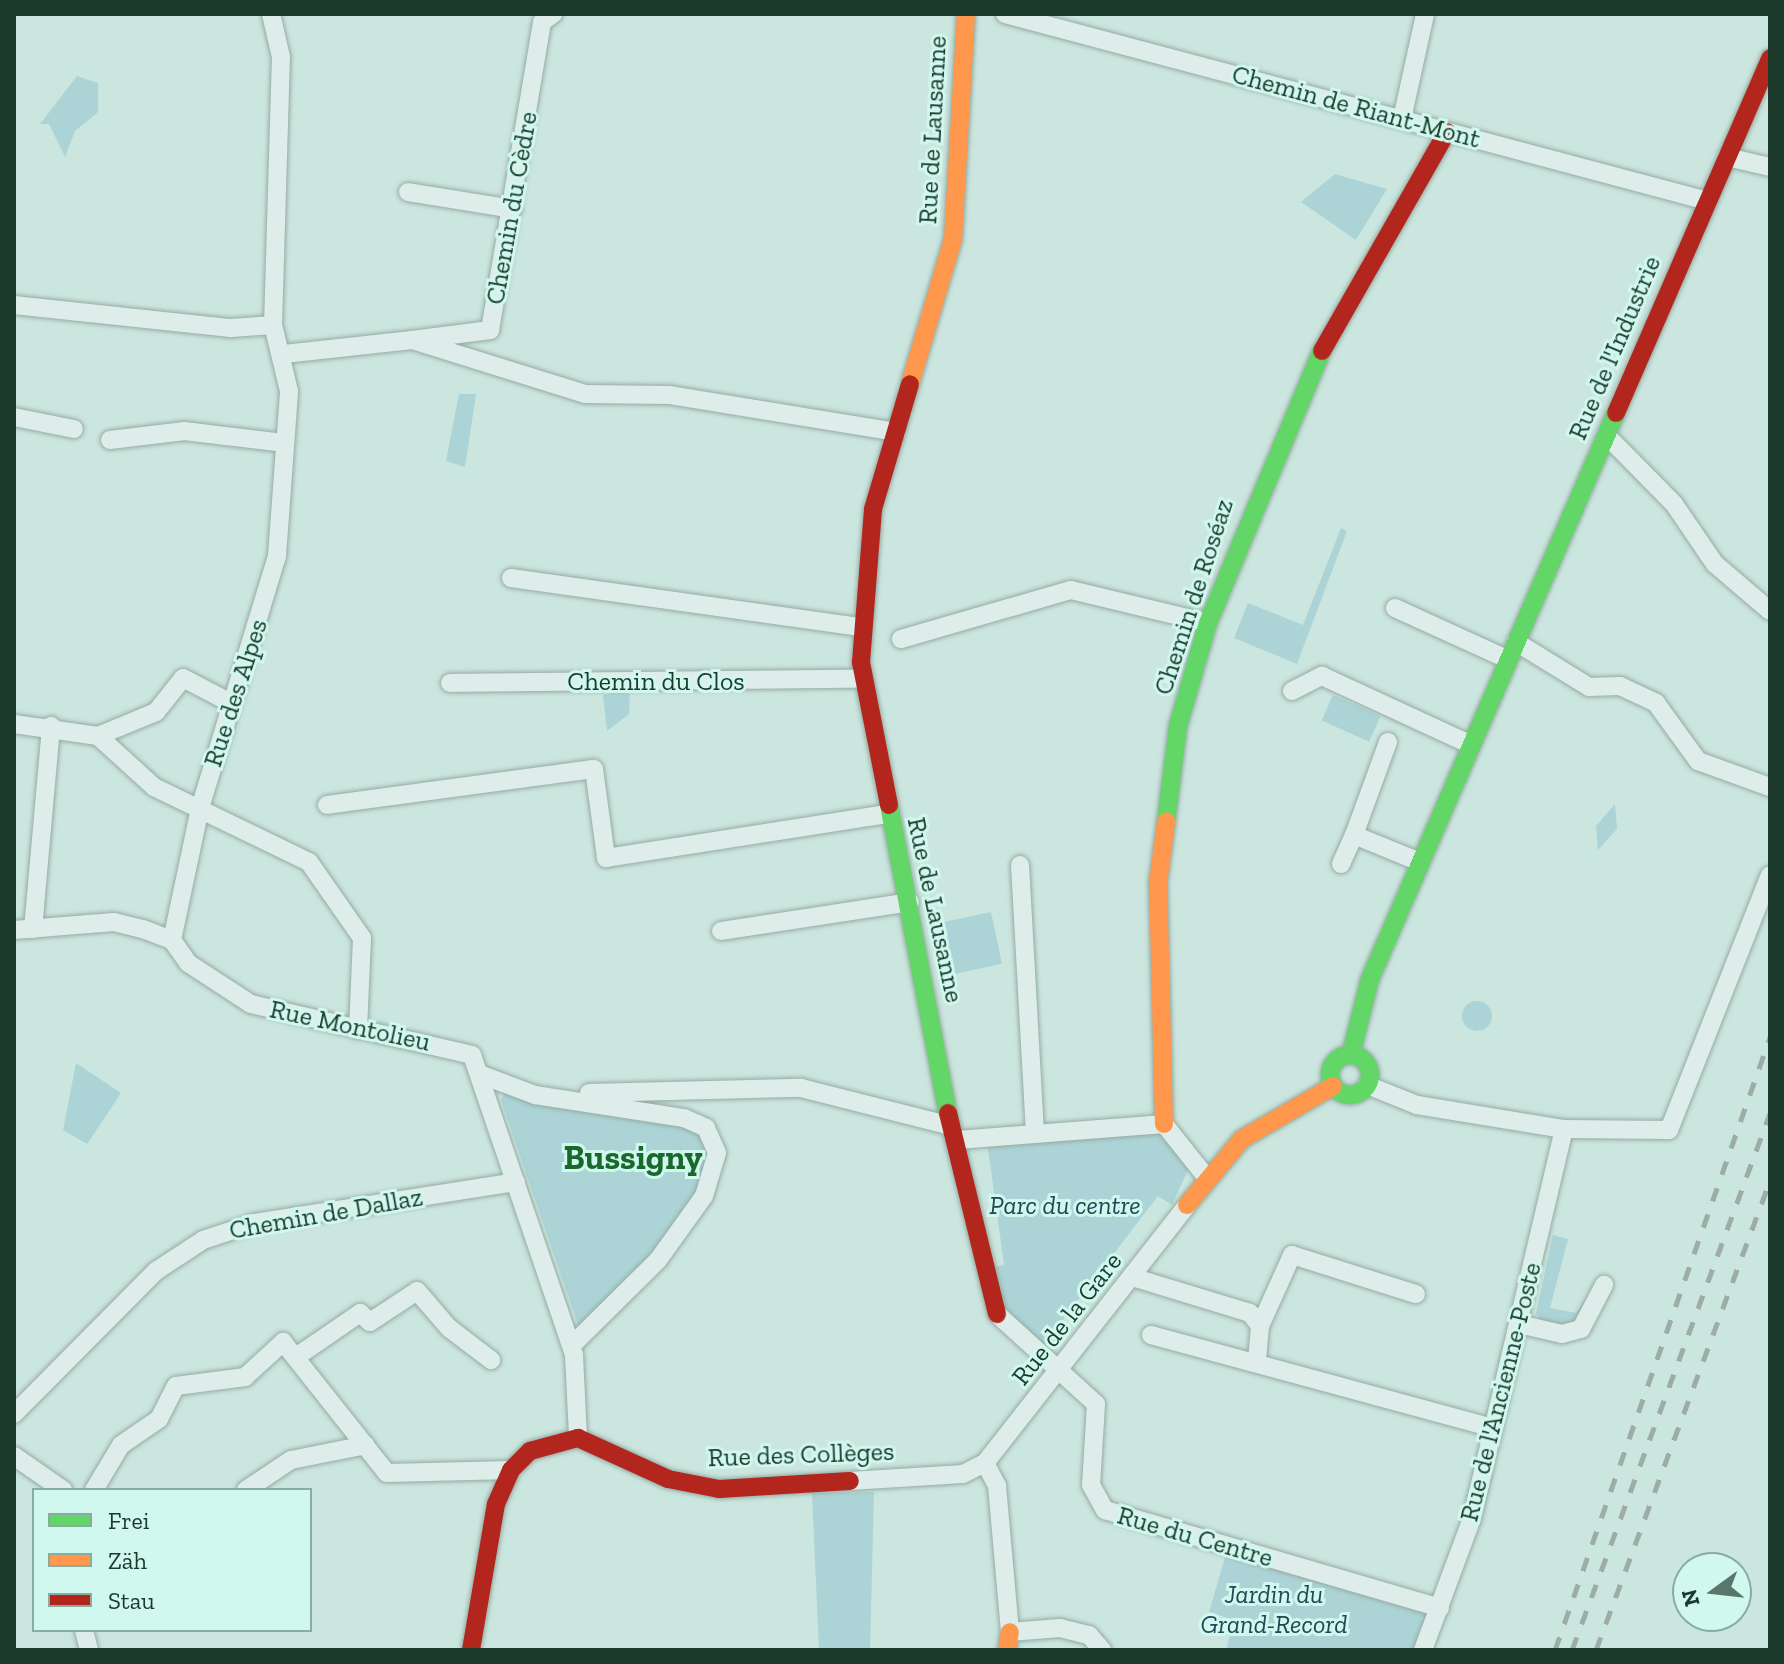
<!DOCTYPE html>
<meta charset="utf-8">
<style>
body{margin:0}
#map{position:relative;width:1784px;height:1664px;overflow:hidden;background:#cbe6df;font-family:"Zilla Slab",serif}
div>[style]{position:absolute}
.green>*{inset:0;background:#acd4d6;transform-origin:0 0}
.round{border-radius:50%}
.roads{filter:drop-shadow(0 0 2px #95aba3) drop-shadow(0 0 2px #95aba3)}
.street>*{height:18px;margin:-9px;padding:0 9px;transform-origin:9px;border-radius:9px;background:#deede9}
.fast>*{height:18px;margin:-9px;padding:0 9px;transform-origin:9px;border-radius:9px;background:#63d668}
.fast>.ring{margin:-9px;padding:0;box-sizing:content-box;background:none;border:18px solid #63d668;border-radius:50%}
.slow>*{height:18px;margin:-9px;padding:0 9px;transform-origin:9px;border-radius:9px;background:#ff974d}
.jam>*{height:18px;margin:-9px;padding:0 9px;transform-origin:9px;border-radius:9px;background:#b3261e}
.rail>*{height:5px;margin-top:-2.5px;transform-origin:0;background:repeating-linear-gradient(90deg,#9eaca8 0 14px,transparent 0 28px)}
span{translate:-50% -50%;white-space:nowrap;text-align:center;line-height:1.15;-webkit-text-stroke:6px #d0f8ee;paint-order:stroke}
.street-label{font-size:26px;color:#1c3a2c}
.park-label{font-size:26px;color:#214857;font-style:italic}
.district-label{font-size:34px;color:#19692d;font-weight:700}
.frame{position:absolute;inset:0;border:16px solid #1c3a2c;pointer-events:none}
.legend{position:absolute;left:32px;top:1488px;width:280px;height:144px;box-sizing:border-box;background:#d0f8ee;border:2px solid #88aca0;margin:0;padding:10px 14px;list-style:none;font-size:24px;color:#1c3a2c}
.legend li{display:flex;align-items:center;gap:16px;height:40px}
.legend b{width:40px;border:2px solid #88aca0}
.north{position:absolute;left:1672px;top:1552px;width:80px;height:80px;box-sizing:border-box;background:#d0f8ee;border:2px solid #88aca0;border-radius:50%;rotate:255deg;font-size:22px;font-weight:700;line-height:32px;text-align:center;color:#1c3a2c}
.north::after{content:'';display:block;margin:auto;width:28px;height:36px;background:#59766b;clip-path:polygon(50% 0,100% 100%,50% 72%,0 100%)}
</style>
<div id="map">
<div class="green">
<div style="clip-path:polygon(77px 76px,98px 83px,98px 112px,75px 131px,65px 157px,49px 124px,40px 124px)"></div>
<div style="clip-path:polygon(1335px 174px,1387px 189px,1356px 240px,1301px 202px)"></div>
<div style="clip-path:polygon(459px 394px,476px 394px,465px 467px,446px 461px)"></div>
<div style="clip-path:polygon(1341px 528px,1347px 531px,1297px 664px,1234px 638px,1248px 603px,1303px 625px)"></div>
<div style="clip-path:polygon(630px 689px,629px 714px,607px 731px,603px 695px)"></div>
<div style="left:1333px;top:695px;width:52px;height:28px;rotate:24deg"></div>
<div style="clip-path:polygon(1615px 804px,1617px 829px,1598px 850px,1596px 826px)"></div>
<div style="left:991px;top:912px;width:53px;height:52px;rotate:78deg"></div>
<div class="round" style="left:1462px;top:1001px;width:30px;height:30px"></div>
<div style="clip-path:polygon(76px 1063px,121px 1093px,87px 1144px,63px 1130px)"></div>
<div style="clip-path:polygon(506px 1088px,698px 1129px,709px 1144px,698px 1193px,646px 1266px,581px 1333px,501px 1100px)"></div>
<div style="clip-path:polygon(1165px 1132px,1189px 1168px,1172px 1205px,1158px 1196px,1062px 1321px,1072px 1330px,1057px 1345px,1042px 1343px,1004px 1310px,991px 1268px,1004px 1265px,987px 1141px)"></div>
<div style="clip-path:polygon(1553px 1235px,1568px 1239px,1550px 1308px,1576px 1313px,1592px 1290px,1580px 1321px,1566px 1327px,1541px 1322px,1536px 1313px)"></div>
<div style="clip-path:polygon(874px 1492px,870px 1650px,819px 1650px,812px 1493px)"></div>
<div style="clip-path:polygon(1226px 1554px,1431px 1614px,1417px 1650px,1226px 1650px,1234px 1620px,1209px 1612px)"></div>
</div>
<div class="roads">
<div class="street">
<div style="left:1005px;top:14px;width:727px;rotate:14.9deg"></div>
<div style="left:1402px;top:119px;width:107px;rotate:-77.6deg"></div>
<div style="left:1727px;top:157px;width:44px;rotate:13.1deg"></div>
<div style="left:408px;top:192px;width:106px;rotate:9.2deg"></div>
<div style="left:14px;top:305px;width:218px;rotate:6.1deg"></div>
<div style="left:231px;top:328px;width:42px;rotate:-4.1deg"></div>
<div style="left:412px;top:340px;width:79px;rotate:-7.3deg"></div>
<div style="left:490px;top:330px;width:312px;rotate:-80.4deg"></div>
<div style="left:542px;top:22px;width:14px;rotate:-36deg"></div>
<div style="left:284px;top:354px;width:129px;rotate:-6.2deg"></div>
<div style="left:412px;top:340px;width:181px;rotate:17.3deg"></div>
<div style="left:585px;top:394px;width:85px;rotate:0.7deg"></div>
<div style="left:670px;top:395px;width:229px;rotate:9.3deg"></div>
<div style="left:14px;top:417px;width:61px;rotate:11.3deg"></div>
<div style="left:1607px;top:436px;width:95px;rotate:45.4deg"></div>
<div style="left:1674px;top:504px;width:73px;rotate:55.7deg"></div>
<div style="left:1715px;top:564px;width:72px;rotate:40.5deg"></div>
<div style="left:110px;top:440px;width:75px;rotate:-6.9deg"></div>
<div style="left:184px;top:431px;width:102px;rotate:6.8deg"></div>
<div style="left:511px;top:578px;width:353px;rotate:8deg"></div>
<div style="left:1395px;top:608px;width:125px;rotate:24.5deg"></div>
<div style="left:901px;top:639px;width:177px;rotate:-16.1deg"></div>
<div style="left:1071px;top:590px;width:141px;rotate:13.5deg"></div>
<div style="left:1516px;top:642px;width:86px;rotate:31.7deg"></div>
<div style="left:1589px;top:687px;width:31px;rotate:-2deg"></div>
<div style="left:1620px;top:686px;width:40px;rotate:25deg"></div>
<div style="left:1656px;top:703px;width:72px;rotate:54.1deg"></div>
<div style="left:1698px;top:761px;width:77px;rotate:19.9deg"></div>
<div style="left:450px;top:683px;width:412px;rotate:-0.6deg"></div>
<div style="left:1292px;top:691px;width:34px;rotate:-27deg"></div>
<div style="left:1322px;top:676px;width:164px;rotate:24.8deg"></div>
<div style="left:14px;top:724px;width:85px;rotate:8.1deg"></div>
<div style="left:98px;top:736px;width:76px;rotate:42.3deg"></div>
<div style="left:154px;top:787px;width:172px;rotate:25.8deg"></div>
<div style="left:309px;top:862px;width:93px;rotate:55.1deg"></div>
<div style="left:362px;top:938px;width:92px;rotate:92.5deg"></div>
<div style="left:98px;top:736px;width:63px;rotate:-22.5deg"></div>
<div style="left:156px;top:712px;width:43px;rotate:-51.5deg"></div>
<div style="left:183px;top:678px;width:54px;rotate:27.5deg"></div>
<div style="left:327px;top:805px;width:269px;rotate:-7.7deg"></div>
<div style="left:594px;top:769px;width:90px;rotate:82.3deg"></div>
<div style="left:606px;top:858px;width:285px;rotate:-8.9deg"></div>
<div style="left:1354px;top:835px;width:99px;rotate:-69.9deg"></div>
<div style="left:1341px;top:864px;width:32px;rotate:-66deg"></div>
<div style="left:1354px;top:835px;width:71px;rotate:22.2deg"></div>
<div style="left:1020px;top:865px;width:265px;rotate:86.8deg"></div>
<div style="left:33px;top:929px;width:204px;rotate:-84.9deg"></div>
<div style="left:14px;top:930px;width:100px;rotate:-4.6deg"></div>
<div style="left:114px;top:922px;width:30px;rotate:14deg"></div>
<div style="left:143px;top:929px;width:31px;rotate:21deg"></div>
<div style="left:172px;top:940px;width:28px;rotate:55deg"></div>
<div style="left:188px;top:963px;width:75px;rotate:33.1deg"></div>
<div style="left:251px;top:1004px;width:227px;rotate:13deg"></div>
<div style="left:472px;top:1055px;width:317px;rotate:71.2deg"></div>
<div style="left:574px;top:1355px;width:83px;rotate:87.2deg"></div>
<div style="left:721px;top:931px;width:191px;rotate:-8.7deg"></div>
<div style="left:172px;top:940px;width:135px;rotate:-78deg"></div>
<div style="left:200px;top:808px;width:264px;rotate:-73deg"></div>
<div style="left:277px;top:556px;width:165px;rotate:-85.8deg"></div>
<div style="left:289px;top:391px;width:68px;rotate:-103.6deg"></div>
<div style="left:273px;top:325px;width:268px;rotate:-88.3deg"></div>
<div style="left:281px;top:57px;width:44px;rotate:-103.1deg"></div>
<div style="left:482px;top:1075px;width:57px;rotate:20.7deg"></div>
<div style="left:535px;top:1095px;width:151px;rotate:8.8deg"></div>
<div style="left:684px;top:1118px;width:24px;rotate:24deg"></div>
<div style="left:706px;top:1128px;width:27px;rotate:66deg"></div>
<div style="left:717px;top:1153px;width:45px;rotate:106.8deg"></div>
<div style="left:704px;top:1196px;width:79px;rotate:125.7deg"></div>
<div style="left:658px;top:1260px;width:122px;rotate:135.3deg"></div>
<div style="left:1367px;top:1085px;width:54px;rotate:21.8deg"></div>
<div style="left:1417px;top:1105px;width:149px;rotate:9.3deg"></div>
<div style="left:1564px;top:1129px;width:105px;rotate:0.5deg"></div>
<div style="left:1669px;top:1130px;width:274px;rotate:-68.4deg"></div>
<div style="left:589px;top:1093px;width:212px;rotate:-1.4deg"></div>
<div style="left:801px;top:1088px;width:155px;rotate:14.2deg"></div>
<div style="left:957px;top:1140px;width:208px;rotate:-4.4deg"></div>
<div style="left:1164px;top:1124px;width:69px;rotate:51.5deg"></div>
<div style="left:1132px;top:1277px;width:123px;rotate:17deg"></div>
<div style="left:1250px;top:1313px;width:16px;rotate:52deg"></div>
<div style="left:1260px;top:1326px;width:33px;rotate:95deg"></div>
<div style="left:997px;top:1314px;width:134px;rotate:42.3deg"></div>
<div style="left:1096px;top:1404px;width:81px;rotate:93.5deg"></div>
<div style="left:1091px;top:1485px;width:29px;rotate:61deg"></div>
<div style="left:1105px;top:1510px;width:349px;rotate:16.3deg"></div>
<div style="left:1519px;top:1324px;width:44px;rotate:13.1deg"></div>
<div style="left:1562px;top:1334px;width:20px;rotate:-15deg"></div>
<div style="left:1581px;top:1329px;width:50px;rotate:-62.4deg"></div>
<div style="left:1260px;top:1326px;width:78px;rotate:-65.7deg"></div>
<div style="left:1292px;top:1255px;width:130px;rotate:17.5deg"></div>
<div style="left:1151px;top:1335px;width:355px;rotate:15.2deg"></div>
<div style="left:296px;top:1357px;width:78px;rotate:-34.5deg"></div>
<div style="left:360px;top:1313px;width:13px;rotate:42deg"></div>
<div style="left:370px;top:1322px;width:56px;rotate:-33.4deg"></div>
<div style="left:417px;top:1291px;width:49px;rotate:49.1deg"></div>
<div style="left:449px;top:1328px;width:53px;rotate:37.3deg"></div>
<div style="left:14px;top:1414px;width:202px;rotate:-45.2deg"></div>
<div style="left:156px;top:1271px;width:56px;rotate:-33.4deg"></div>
<div style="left:203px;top:1240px;width:54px;rotate:-18.4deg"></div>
<div style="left:254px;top:1223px;width:265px;rotate:-8.9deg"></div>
<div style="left:14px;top:1456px;width:60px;rotate:34.8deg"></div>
<div style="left:985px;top:1463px;width:26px;rotate:62deg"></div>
<div style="left:997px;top:1486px;width:147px;rotate:84.9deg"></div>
<div style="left:1010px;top:1632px;width:50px;rotate:-4.6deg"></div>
<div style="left:1060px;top:1628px;width:30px;rotate:14deg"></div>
<div style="left:1089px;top:1635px;width:20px;rotate:49deg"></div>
<div style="left:850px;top:1481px;width:113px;rotate:-3.5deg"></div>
<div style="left:963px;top:1474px;width:25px;rotate:-27deg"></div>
<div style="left:985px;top:1463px;width:328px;rotate:-51.9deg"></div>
<div style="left:94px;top:1490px;width:52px;rotate:-59deg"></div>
<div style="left:121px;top:1445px;width:46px;rotate:-34.4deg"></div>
<div style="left:159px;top:1419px;width:37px;rotate:-63deg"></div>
<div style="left:176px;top:1386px;width:70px;rotate:-7.4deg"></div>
<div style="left:245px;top:1377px;width:52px;rotate:-42.6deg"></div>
<div style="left:283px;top:1342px;width:167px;rotate:51.6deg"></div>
<div style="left:387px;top:1473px;width:124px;rotate:-1.4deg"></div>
<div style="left:246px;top:1490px;width:54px;rotate:-33.7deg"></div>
<div style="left:291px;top:1460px;width:76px;rotate:-11.3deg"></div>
<div style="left:84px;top:1630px;width:21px;rotate:76deg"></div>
<div style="left:1423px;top:1650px;width:141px;rotate:-69.6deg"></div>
<div style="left:1472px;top:1518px;width:400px;rotate:-76.7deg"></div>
</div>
<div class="fast">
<div style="left:889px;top:805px;width:314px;rotate:79.2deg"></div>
<div style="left:1166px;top:822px;width:97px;rotate:-82.9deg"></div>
<div style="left:1178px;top:726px;width:107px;rotate:-73.8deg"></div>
<div style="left:1208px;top:623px;width:295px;rotate:-67.3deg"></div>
<div style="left:1351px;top:1054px;width:77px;rotate:-75.8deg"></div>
<div style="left:1370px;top:979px;width:617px;rotate:-66.51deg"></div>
<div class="ring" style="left:1330px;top:1055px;width:22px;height:22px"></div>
</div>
<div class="slow">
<div style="left:910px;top:384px;width:151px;rotate:-73.5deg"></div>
<div style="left:953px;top:239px;width:225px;rotate:-86.7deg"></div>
<div style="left:1164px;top:1124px;width:241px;rotate:-91.4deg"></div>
<div style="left:1158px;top:883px;width:62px;rotate:-82.5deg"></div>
<div style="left:1187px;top:1205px;width:86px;rotate:-50.2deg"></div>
<div style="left:1242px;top:1139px;width:105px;rotate:-30.2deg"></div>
<div style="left:1007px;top:1650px;width:18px;rotate:-81deg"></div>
</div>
<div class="jam">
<div style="left:1322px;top:351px;width:252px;rotate:-60.3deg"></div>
<div style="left:1616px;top:413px;width:387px;rotate:-66.5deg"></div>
<div style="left:889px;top:805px;width:146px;rotate:-101.1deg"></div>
<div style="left:861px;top:662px;width:153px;rotate:-85.5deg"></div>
<div style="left:873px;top:509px;width:130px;rotate:-73.5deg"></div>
<div style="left:948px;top:1113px;width:207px;rotate:76.3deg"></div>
<div style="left:471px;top:1650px;width:148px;rotate:-80.3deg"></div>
<div style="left:496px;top:1504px;width:37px;rotate:-66deg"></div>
<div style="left:511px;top:1470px;width:27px;rotate:-45deg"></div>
<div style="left:530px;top:1451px;width:50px;rotate:-15.2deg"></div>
<div style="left:578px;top:1438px;width:99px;rotate:24.5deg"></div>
<div style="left:668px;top:1479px;width:52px;rotate:11.1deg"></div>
<div style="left:719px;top:1489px;width:131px;rotate:-3.5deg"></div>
</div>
</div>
<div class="rail">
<div style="left:1555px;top:1650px;width:650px;rotate:-70.67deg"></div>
<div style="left:1572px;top:1650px;width:572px;rotate:-69.76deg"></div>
<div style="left:1596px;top:1650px;width:500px;rotate:-69.65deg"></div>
</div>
<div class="street-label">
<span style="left:1356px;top:107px;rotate:15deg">Chemin de Riant-Mont</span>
<span style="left:933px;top:130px;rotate:-87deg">Rue de Lausanne</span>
<span style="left:512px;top:208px;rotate:-80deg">Chemin du Cèdre</span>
<span style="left:1615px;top:348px;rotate:-67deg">Rue de l'Industrie</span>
<span style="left:1194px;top:597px;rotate:-72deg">Chemin de Roséaz</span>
<span style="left:656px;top:682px">Chemin du Clos</span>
<span style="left:236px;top:693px;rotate:-72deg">Rue des Alpes</span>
<span style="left:935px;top:910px;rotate:78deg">Rue de Lausanne</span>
<span style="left:350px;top:1026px;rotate:12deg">Rue Montolieu</span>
<span style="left:326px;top:1214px;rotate:-10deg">Chemin de Dallaz</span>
<span style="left:1067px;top:1319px;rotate:-52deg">Rue de la Gare</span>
<span style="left:1501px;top:1392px;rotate:-76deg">Rue de l'Ancienne-Poste</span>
<span style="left:801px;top:1455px;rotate:-2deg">Rue des Collèges</span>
<span style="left:1195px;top:1537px;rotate:16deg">Rue du Centre</span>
</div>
<div class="park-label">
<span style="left:1065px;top:1206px">Parc du centre</span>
<span style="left:1274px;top:1610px">Jardin du<br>Grand-Record</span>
</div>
<div class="district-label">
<span style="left:633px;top:1158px">Bussigny</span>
</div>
<div class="frame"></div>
<ul class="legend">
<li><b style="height:10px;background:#63d668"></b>Frei</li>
<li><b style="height:10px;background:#ff974d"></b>Zäh</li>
<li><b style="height:10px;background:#b3261e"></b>Stau</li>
</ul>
<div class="north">N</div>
</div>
